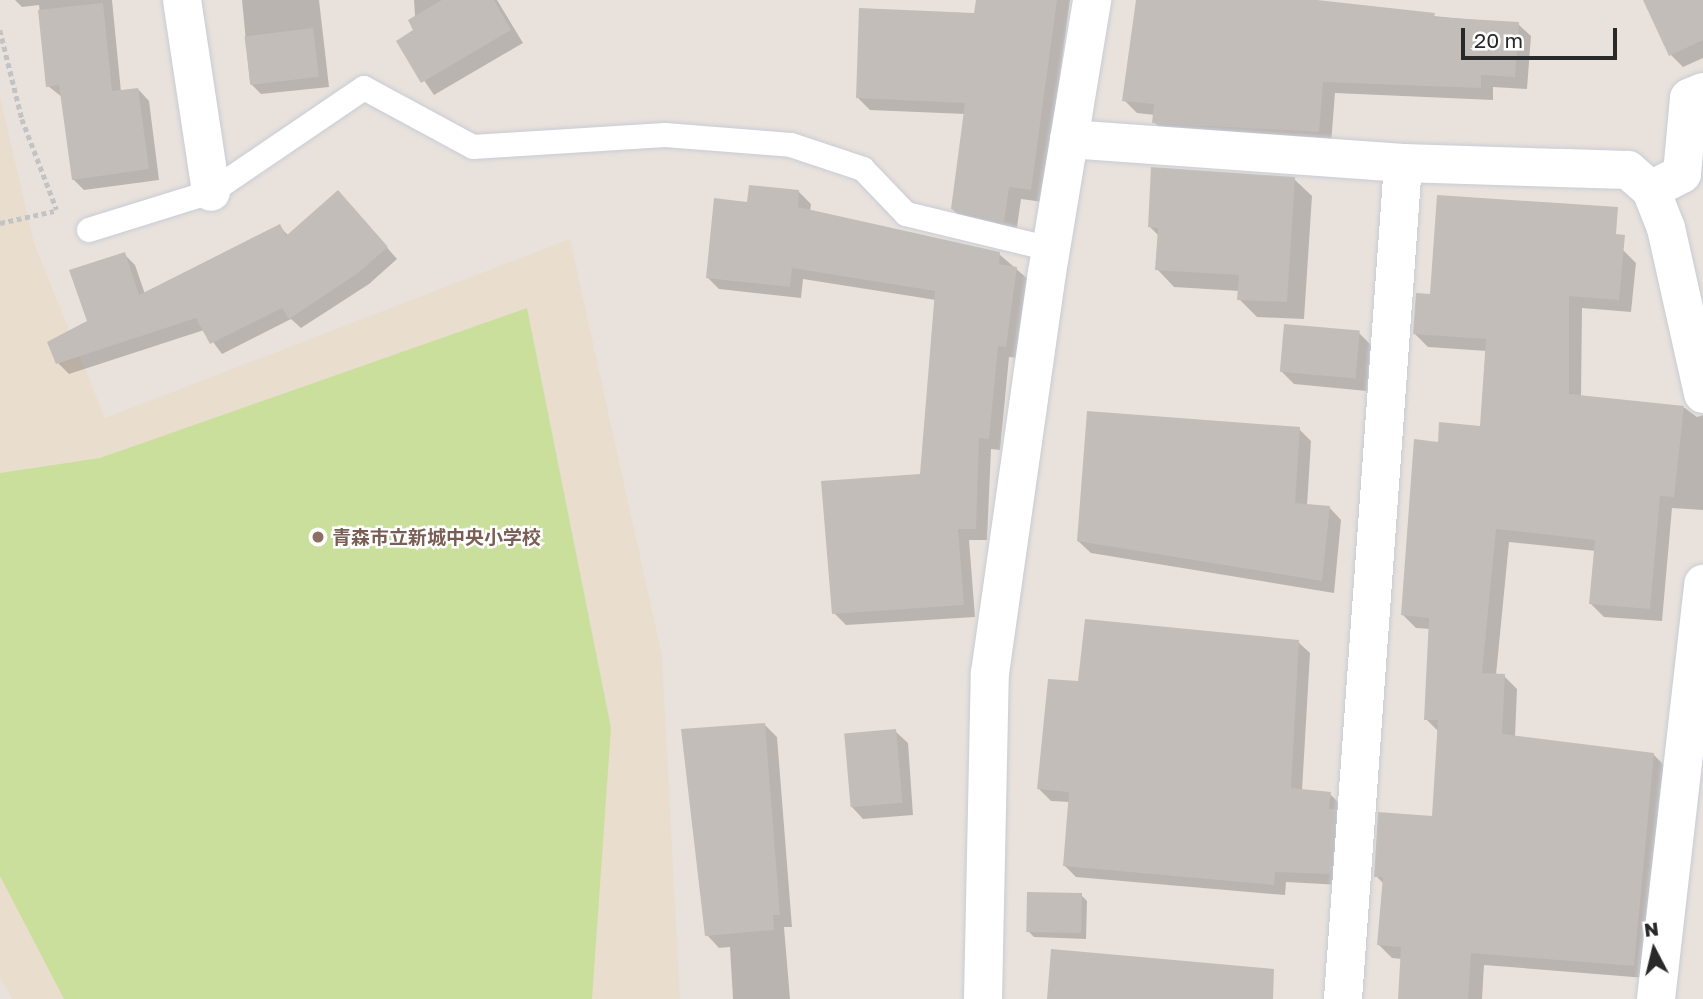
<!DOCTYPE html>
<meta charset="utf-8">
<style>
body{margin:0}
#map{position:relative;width:1703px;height:999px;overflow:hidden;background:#e9e2dc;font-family:"Golos Text","Noto Sans JP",sans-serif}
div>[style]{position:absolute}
.education>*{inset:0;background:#e9ddce}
.pitch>*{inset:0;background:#cadf9c}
.shadow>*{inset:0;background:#0003}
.building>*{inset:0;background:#c2bdb8;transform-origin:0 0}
.path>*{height:4.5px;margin-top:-2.25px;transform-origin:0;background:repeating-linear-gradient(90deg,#c3c3c3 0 5px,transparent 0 8.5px)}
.roads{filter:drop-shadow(0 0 2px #c8ccd5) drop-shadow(0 0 2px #c8ccd5)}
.service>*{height:24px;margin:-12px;padding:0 12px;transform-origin:12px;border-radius:12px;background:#fff}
.minor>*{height:38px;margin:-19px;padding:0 19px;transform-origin:19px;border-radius:19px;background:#fff}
.dots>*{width:19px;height:19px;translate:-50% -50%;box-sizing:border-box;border:4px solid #fff;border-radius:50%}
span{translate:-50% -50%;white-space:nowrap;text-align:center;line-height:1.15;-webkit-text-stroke:5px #fff;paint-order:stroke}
.education-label{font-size:19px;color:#785e54;font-weight:700}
.left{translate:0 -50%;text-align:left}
.north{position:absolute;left:1619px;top:915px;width:70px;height:70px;-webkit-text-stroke:5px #fff;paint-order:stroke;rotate:353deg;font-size:19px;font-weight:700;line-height:28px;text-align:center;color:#292929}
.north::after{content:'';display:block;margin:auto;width:24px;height:32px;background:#292929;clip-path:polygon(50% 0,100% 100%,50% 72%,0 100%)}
.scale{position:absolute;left:1461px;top:28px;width:156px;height:32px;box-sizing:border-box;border:4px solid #292929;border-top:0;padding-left:9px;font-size:21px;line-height:24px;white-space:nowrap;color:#292929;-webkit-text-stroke:5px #fff;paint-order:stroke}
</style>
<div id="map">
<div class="education">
<div style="clip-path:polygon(0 97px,34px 243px,105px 418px,570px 239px,662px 656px,680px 999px,12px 999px,0 977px)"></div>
</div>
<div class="pitch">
<div style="clip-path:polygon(527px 308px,611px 728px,592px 999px,64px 999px,0 876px,0 473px,100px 458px)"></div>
</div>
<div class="shadow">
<div style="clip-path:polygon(15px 0,112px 0,121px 92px,138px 89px,149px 101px,159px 180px,84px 190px,73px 179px,62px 97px,48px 86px,39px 5px,22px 7px)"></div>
<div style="clip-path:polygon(242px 0,319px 0,329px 87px,261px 94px,250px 83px)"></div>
<div style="clip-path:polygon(414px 0,497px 0,523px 43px,434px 95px,398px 42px,416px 31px)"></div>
<div style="clip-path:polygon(978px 0,1070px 0,1043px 202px,1021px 199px,1016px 234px,965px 221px,952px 209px,965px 114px,870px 110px,857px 97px,975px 14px)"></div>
<div style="clip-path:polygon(1137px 0,1262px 0,1518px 24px,1531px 36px,1527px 89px,1493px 87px,1493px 100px,1335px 93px,1331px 144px,1167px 135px,1154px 122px,1155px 115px,1137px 113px,1124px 100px)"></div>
<div style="clip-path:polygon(1645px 0,1703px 0,1703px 58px,1683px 67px,1671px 55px)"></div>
<div style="clip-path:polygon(1294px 179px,1312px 196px,1304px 319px,1257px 317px,1239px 299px,1240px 291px,1174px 287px,1157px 269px,1159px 236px,1149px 226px)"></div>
<div style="clip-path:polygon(799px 192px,811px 204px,810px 212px,999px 254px,1029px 280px,1018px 358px,1009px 357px,1000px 450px,991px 449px,987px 540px,969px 540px,975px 617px,846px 625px,834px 613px,921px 476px,936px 300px,803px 279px,801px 298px,719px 289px,707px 277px,749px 204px)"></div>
<div style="clip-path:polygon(349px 204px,397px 259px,369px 284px,301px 328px,291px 319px,222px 354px,204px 330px,69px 374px,58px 363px,89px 322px,124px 254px,135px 265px,145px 294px,279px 226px,289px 236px)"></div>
<div style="clip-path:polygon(1623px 250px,1636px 263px,1631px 312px,1582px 308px,1581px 397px,1685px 408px,1697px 417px,1703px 415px,1703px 510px,1672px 508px,1662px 621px,1604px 617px,1591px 604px,1596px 551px,1509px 542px,1496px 675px,1504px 676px,1517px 689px,1515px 737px,1653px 754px,1666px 767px,1646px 978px,1484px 965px,1482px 999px,1400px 999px,1402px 959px,1392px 958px,1379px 945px,1384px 884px,1376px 876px,1434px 818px,1439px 732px,1426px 719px,1430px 629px,1416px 628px,1403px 615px,1439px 444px,1482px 428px,1487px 351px,1428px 347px,1414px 333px,1432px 296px)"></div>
<div style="clip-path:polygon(1359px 333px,1371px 345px,1367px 391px,1294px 384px,1281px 371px)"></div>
<div style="clip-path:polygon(1299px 429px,1311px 441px,1307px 506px,1329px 507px,1341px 520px,1334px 593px,1091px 553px,1078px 541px)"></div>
<div style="clip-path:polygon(1298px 642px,1310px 653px,1302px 791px,1330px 794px,1342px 806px,1341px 885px,1286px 882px,1285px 895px,1076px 877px,1064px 865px,1070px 802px,1051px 801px,1039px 789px,1080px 683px)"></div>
<div style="clip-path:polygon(765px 725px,777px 737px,792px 927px,784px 927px,790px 999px,733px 999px,730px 947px,719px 948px,707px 935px)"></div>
<div style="clip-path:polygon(895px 731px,908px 743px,913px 815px,863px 819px,851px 806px)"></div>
<div style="clip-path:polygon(1081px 895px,1087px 901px,1086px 939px,1034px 937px,1028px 931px)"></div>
</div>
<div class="building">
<div style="clip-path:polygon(442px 0,494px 0,511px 30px,421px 83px,396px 41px,413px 30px,408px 20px)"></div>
<div style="clip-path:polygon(976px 0,1057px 0,1031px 190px,1009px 187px,1004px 222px,951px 209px,965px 103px,856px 98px,859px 8px,974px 13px)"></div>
<div style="clip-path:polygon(1136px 0,1317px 0,1435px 13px,1434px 17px,1519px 22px,1515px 77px,1481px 75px,1481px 88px,1323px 82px,1319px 132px,1152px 123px,1154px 104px,1122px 101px)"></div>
<div style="clip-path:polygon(1643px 0,1703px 0,1703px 40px,1669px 56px)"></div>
<div style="clip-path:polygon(103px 3px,112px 91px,138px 88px,149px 169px,72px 180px,59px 85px,46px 87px,38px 10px)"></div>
<div style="left:313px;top:28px;width:49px;height:69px;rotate:83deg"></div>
<div style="clip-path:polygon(1151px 167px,1295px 177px,1287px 302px,1237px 300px,1239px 275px,1155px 270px,1158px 228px,1148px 227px)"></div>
<div style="clip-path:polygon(749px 185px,799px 190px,798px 207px,1000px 252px,999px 264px,1017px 267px,1006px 347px,998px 346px,989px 439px,979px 438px,976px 529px,958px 529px,964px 605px,832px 614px,821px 481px,920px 474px,935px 291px,792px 268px,790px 287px,706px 278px,714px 198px,747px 202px)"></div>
<div style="clip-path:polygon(338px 190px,388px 247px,358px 273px,289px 319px,282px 308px,210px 344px,196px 318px,56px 364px,47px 342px,87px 321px,69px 270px,125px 252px,139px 295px,280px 224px,286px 236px)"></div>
<div style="clip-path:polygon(1437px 195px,1618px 207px,1616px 234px,1625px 235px,1619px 300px,1569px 296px,1569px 394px,1684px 406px,1674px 497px,1660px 496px,1650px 609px,1589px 604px,1595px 540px,1496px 529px,1482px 673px,1505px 674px,1502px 734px,1654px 753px,1634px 966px,1471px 953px,1468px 999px,1398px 999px,1401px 947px,1377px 945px,1383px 877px,1374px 877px,1378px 812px,1432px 816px,1438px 720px,1424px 720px,1429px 618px,1401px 615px,1414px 439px,1438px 442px,1439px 422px,1480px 426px,1486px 339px,1413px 334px,1416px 293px,1430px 294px)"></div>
<div style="left:1284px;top:324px;width:76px;height:48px;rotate:5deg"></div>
<div style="clip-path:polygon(1087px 411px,1300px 427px,1295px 503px,1330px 506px,1322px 581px,1077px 541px)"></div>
<div style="clip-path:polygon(1085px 619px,1299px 640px,1291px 788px,1331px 792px,1329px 809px,1335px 809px,1330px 874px,1275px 872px,1274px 885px,1063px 866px,1069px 792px,1037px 789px,1048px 679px,1078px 681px)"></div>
<div style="clip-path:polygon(765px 723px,780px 915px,773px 915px,774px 930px,705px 936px,681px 729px)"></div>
<div style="left:896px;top:729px;width:74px;height:52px;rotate:85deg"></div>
<div style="left:1027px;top:892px;width:55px;height:40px;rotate:1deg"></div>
<div style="clip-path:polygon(1051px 949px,1274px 969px,1273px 999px,1047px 999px)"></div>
</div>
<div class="path">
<div style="left:0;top:30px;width:92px;rotate:76.1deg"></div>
<div style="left:22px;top:119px;width:97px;rotate:69deg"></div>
<div style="left:0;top:223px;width:55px;rotate:-12.5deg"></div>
</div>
<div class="roads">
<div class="service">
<div style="left:89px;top:230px;width:128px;rotate:-17.3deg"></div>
<div style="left:211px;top:192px;width:185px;rotate:-34.2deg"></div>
<div style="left:364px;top:88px;width:124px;rotate:28.4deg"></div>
<div style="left:473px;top:147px;width:192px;rotate:-3.6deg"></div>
<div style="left:665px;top:135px;width:126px;rotate:4.5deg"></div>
<div style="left:791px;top:145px;width:76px;rotate:18.4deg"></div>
<div style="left:863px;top:169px;width:62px;rotate:46.3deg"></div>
<div style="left:906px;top:214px;width:149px;rotate:13.6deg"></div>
</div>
<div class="minor">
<div style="left:182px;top:0;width:194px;rotate:81.4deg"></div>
<div style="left:1703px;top:92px;width:15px;rotate:157deg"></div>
<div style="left:1689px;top:98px;width:76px;rotate:95.3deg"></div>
<div style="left:1682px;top:174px;width:35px;rotate:153deg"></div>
<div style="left:1651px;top:190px;width:41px;rotate:68.5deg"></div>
<div style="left:1666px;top:228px;width:170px;rotate:77.4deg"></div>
<div style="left:1069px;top:139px;width:335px;rotate:4.1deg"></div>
<div style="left:1403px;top:163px;width:225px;rotate:1.8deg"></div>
<div style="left:1628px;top:170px;width:30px;rotate:41deg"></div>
<div style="left:983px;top:999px;width:326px;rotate:-88.8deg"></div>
<div style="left:990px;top:673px;width:404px;rotate:-81.9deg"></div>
<div style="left:1047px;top:273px;width:277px;rotate:-80.6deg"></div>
<div style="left:1343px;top:999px;width:838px;rotate:-85.89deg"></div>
<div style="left:1656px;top:999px;width:418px;rotate:-83.5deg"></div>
</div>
</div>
<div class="dots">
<div style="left:318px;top:537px;background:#8d6e63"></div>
</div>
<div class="education-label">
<span class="left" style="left:332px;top:537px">青森市立新城中央小学校</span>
</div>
<div class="north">N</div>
<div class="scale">20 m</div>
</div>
